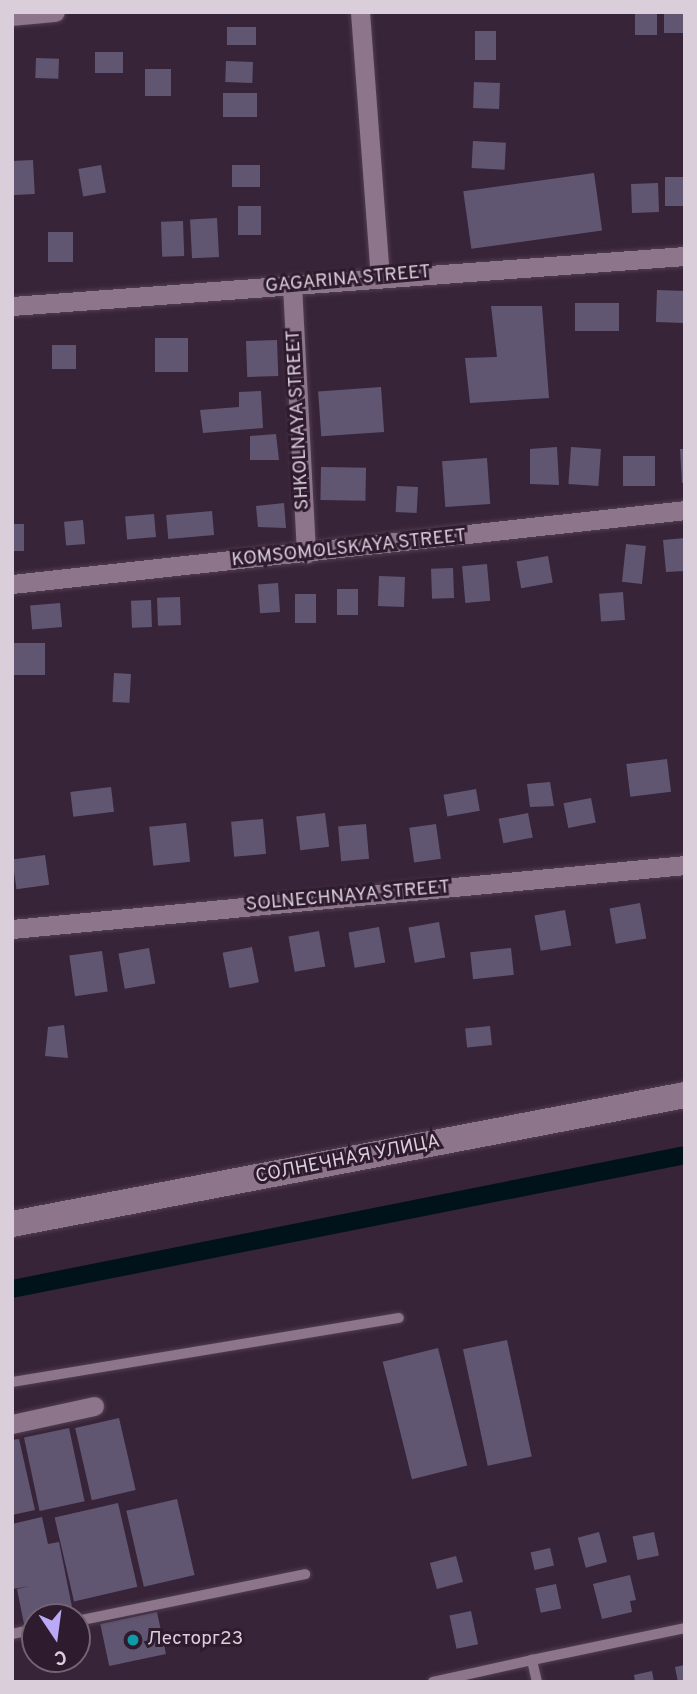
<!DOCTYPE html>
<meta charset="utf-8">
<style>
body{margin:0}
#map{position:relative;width:697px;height:1694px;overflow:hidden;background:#382438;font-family:Overpass,sans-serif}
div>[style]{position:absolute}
.canal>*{height:18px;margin:-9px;padding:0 9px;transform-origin:9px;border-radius:9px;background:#00131b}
.building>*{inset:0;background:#615672;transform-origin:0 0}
.roads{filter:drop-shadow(0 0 2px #503f50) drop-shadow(0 0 2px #503f50)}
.service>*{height:10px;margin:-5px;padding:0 5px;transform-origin:5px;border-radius:5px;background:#8d758c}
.minor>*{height:19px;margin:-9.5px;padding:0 9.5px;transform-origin:9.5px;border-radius:9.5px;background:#8d758c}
.secondary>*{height:26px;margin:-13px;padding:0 13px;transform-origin:13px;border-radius:13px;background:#8d758c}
.dots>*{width:19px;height:19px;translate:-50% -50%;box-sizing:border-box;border:4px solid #2e1b2e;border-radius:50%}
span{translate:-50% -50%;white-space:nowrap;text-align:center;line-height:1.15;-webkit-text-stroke:6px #2e1b2e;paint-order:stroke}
.street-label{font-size:19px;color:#dbcedb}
.poi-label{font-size:19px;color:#dbcedb}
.left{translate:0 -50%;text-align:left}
.frame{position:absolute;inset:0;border:14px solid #dbcedb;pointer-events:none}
.north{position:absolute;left:21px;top:1603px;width:70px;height:70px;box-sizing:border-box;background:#2e1b2e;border:2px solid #736373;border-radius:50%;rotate:167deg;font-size:19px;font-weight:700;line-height:28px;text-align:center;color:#dbcedb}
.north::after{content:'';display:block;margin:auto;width:24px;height:32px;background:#baaaf6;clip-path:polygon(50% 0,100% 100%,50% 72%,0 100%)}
</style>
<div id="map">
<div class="canal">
<div style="left:12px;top:1289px;width:686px;rotate:-11.26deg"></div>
</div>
<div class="building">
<div style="left:635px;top:12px;width:22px;height:23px"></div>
<div style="left:664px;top:12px;width:21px;height:21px"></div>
<div style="left:256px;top:27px;width:18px;height:29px;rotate:90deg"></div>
<div style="left:475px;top:31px;width:21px;height:29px"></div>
<div style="left:95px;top:52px;width:28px;height:21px"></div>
<div style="left:36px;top:58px;width:23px;height:20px;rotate:2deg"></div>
<div style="left:226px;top:61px;width:27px;height:21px;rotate:2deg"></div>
<div style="left:171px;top:69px;width:27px;height:26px;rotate:90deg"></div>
<div style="left:474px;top:82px;width:26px;height:26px;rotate:2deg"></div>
<div style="left:257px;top:93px;width:24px;height:34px;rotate:90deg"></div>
<div style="left:473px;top:141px;width:33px;height:27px;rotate:3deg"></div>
<div style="left:33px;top:160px;width:34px;height:21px;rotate:87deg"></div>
<div style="left:101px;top:165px;width:28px;height:23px;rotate:80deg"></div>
<div style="left:232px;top:165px;width:28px;height:22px"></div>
<div style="left:594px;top:173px;width:58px;height:132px;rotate:82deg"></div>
<div style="left:685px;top:177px;width:29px;height:20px;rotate:90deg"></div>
<div style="left:658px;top:183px;width:29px;height:27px;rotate:88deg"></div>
<div style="left:238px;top:206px;width:23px;height:29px"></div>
<div style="left:217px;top:218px;width:39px;height:27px;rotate:87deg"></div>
<div style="left:183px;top:221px;width:35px;height:22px;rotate:88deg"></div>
<div style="left:48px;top:232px;width:25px;height:30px"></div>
<div style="left:657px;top:290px;width:28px;height:32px;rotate:2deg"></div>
<div style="left:619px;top:303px;width:28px;height:44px;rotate:90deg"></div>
<div style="clip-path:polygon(491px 306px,542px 306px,549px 398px,470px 403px,465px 358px,497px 357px)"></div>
<div style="left:155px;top:338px;width:33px;height:34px"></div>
<div style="left:277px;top:340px;width:36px;height:31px;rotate:88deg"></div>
<div style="left:52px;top:345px;width:24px;height:24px"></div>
<div style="left:381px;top:387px;width:45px;height:63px;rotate:86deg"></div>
<div style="clip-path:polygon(261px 391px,263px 428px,203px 433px,200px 410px,239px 407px,239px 392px)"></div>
<div style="clip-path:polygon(276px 434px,279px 460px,250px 460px,250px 436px)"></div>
<div style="clip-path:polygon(557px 447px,559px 485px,530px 484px,530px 449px)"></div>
<div style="left:571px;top:447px;width:30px;height:37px;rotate:4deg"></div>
<div style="clip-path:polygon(680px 449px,685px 449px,685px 483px,682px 483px)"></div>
<div style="left:655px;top:456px;width:30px;height:32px;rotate:90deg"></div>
<div style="left:487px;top:458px;width:46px;height:45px;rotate:86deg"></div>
<div style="left:321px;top:467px;width:45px;height:33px;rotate:1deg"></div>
<div style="left:397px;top:486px;width:21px;height:26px;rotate:3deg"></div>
<div style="clip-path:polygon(284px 503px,286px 528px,258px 527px,256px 506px)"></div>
<div style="left:212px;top:511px;width:24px;height:46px;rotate:85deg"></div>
<div style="left:154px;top:514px;width:23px;height:29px;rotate:85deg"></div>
<div style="left:83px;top:520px;width:24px;height:19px;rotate:85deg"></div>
<div style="left:12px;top:524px;width:12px;height:27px"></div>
<div style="clip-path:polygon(685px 538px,685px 571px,666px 572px,663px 540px)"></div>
<div style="left:626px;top:544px;width:20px;height:38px;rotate:6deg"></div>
<div style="left:548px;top:556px;width:27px;height:32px;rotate:80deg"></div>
<div style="left:487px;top:564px;width:37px;height:25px;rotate:85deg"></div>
<div style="left:453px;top:568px;width:30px;height:22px;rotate:88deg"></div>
<div style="left:379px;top:576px;width:26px;height:30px;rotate:2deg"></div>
<div style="left:278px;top:583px;width:29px;height:20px;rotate:86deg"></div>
<div style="left:337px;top:589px;width:21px;height:26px"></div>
<div style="left:623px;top:592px;width:28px;height:24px;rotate:86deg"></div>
<div style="left:295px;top:594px;width:21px;height:29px"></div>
<div style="left:180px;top:597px;width:28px;height:23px;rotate:88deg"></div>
<div style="left:151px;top:600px;width:27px;height:20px;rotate:88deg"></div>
<div style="left:60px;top:603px;width:24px;height:30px;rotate:85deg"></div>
<div style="left:12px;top:643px;width:33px;height:32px"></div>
<div style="left:114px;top:673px;width:17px;height:29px;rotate:3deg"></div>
<div style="left:667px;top:759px;width:33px;height:41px;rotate:83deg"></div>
<div style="clip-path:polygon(550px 782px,554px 806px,530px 807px,527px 784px)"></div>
<div style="left:111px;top:787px;width:25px;height:41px;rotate:83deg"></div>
<div style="left:476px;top:789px;width:22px;height:33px;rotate:80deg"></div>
<div style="left:591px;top:798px;width:25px;height:28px;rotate:79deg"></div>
<div style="left:325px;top:813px;width:34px;height:29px;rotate:83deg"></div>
<div style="left:528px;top:813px;width:25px;height:30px;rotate:79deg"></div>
<div style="left:263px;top:819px;width:35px;height:32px;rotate:85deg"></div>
<div style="left:186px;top:823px;width:39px;height:37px;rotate:84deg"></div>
<div style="left:366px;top:824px;width:35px;height:28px;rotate:85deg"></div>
<div style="left:436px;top:824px;width:35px;height:27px;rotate:82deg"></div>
<div style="left:45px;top:855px;width:30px;height:33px;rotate:82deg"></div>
<div style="left:640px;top:903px;width:36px;height:31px;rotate:80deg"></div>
<div style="left:565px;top:910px;width:36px;height:31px;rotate:80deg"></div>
<div style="left:439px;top:922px;width:36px;height:31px;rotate:80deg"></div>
<div style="left:379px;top:927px;width:36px;height:31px;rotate:80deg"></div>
<div style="left:319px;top:931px;width:36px;height:31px;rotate:80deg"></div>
<div style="left:252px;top:947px;width:36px;height:30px;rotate:79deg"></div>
<div style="left:149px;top:948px;width:36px;height:31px;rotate:80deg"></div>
<div style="left:511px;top:948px;width:27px;height:41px;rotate:84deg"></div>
<div style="left:102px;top:951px;width:41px;height:33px;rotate:82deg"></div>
<div style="clip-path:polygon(64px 1025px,68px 1058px,45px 1056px,48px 1027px)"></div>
<div style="left:490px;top:1026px;width:19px;height:25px;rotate:84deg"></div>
<div style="left:507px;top:1340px;width:119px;height:45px;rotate:78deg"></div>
<div style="left:438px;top:1348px;width:121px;height:57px;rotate:76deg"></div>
<div style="left:119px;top:1418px;width:74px;height:45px;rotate:77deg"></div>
<div style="left:69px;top:1428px;width:75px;height:46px;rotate:78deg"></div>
<div style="clip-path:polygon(19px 1439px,35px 1510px,12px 1515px,12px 1440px)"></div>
<div style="left:177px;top:1499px;width:78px;height:52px;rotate:77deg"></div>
<div style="left:118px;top:1503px;width:86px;height:65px;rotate:77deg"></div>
<div style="clip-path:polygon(42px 1517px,48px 1544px,59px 1542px,74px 1617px,35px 1617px,35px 1627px,25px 1629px,17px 1589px,31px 1586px,12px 1589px,12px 1524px)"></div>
<div style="left:599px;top:1532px;width:31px;height:22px;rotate:75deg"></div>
<div style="left:654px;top:1532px;width:24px;height:22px;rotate:78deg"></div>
<div style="left:550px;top:1548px;width:18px;height:20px;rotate:77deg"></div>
<div style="left:456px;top:1556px;width:27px;height:27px;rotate:75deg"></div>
<div style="clip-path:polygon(630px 1575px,636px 1600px,630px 1601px,632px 1612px,602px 1619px,593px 1584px)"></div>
<div style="left:556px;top:1584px;width:25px;height:21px;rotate:78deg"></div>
<div style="left:471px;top:1611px;width:34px;height:22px;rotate:78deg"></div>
<div style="left:157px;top:1612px;width:43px;height:58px;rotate:78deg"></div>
<div style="clip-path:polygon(685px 1665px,685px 1682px,678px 1682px,675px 1667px)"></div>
<div style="clip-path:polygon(652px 1671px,654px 1682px,635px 1682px,634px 1675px)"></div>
</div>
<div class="roads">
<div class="service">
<div style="left:12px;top:1382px;width:392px;rotate:-9.4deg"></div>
<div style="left:77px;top:1621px;width:233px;rotate:-11.6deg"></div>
<div style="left:12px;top:1634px;width:24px;rotate:-12deg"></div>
<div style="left:433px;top:1682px;width:101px;rotate:-12.5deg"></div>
<div style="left:537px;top:1682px;width:23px;rotate:-103deg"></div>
<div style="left:532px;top:1660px;width:156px;rotate:-11.8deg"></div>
</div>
<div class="minor">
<div style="left:360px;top:12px;width:266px;rotate:85.7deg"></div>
<div style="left:12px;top:16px;width:43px;rotate:-5.3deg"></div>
<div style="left:292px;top:285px;width:269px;rotate:87deg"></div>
<div style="left:12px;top:306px;width:675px;rotate:-4.25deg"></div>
<div style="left:12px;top:584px;width:677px;rotate:-6.27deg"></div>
<div style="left:12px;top:929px;width:676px;rotate:-5.43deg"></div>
<div style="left:12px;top:1424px;width:84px;rotate:-12.4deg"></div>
</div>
<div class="secondary">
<div style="left:12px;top:1224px;width:685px;rotate:-10.85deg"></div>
</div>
</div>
<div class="dots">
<div style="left:133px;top:1640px;background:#0f9aa8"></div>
</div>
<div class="street-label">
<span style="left:348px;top:280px;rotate:-5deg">GAGARINA STREET</span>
<span style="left:299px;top:420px;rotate:-93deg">SHKOLNAYA STREET</span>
<span style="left:349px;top:549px;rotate:-6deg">KOMSOMOLSKAYA STREET</span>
<span style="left:348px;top:897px;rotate:-5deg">SOLNECHNAYA STREET</span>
<span style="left:348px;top:1160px;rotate:-11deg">СОЛНЕЧНАЯ УЛИЦА</span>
</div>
<div class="poi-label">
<span class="left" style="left:147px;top:1640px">Лесторг23</span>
</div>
<div class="frame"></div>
<div class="north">С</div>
</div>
